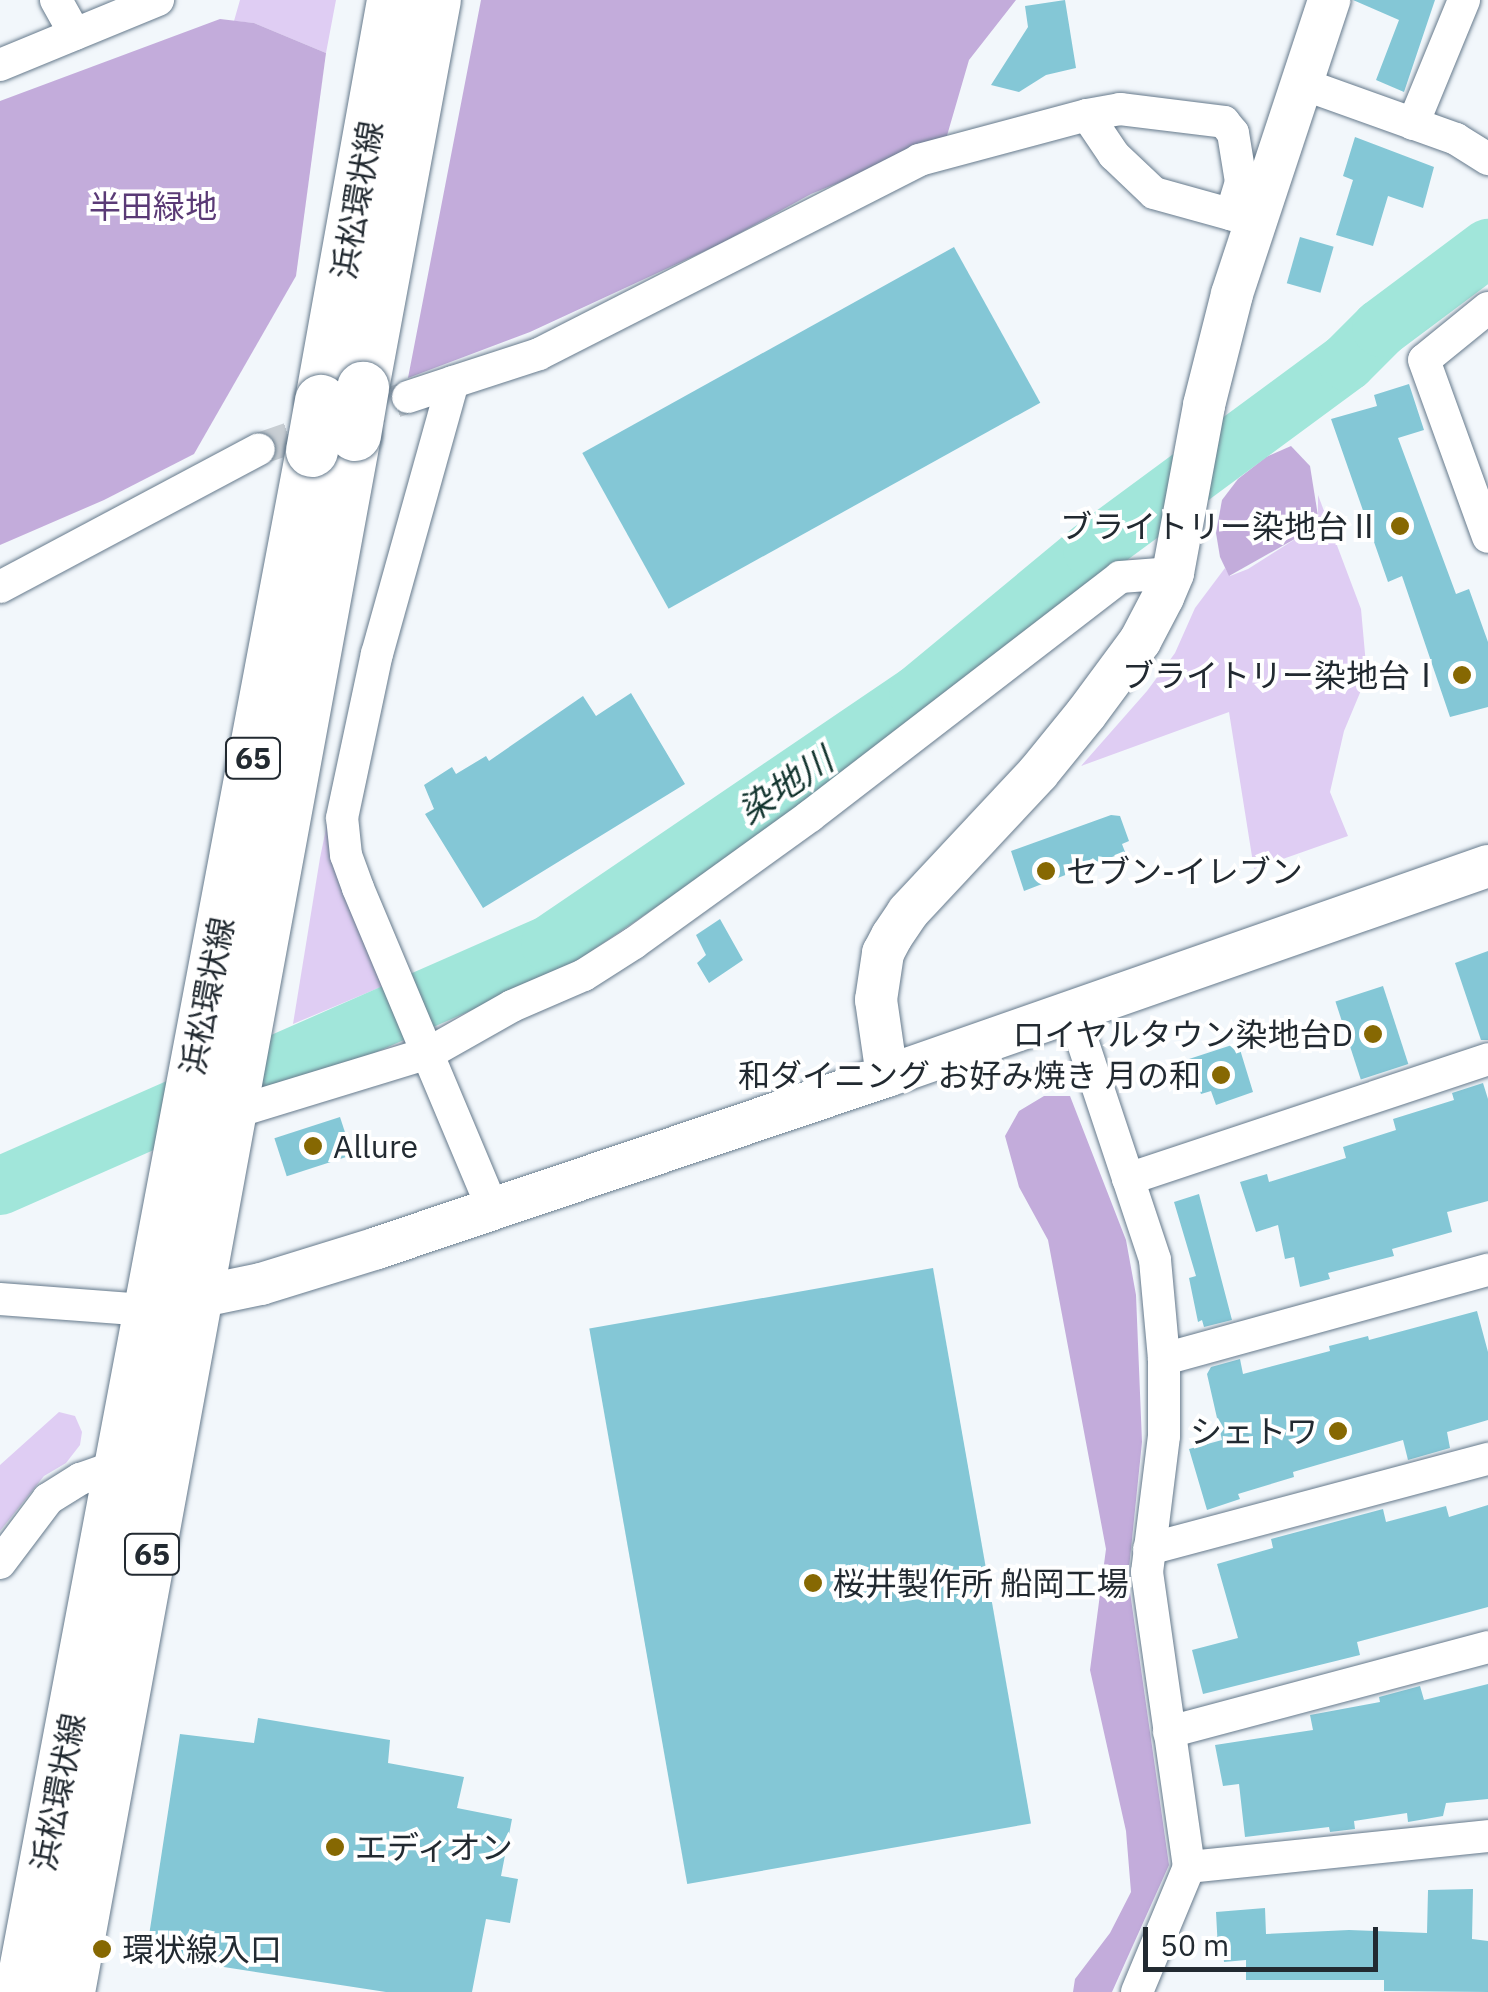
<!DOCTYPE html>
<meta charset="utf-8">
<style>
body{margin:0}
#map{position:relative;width:1488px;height:1992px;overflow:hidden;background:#f2f7fb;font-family:"IBM Plex Sans","Noto Sans JP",sans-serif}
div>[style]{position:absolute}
.green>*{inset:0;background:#dfcdf3}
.forest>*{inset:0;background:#c3acdb}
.river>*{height:58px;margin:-29px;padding:0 29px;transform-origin:29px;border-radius:29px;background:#a1e6da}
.building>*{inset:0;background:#84c7d6;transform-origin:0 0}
.minor-tunnel>*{height:32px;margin-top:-16px;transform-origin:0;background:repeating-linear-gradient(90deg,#c8ced3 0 32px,transparent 0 48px)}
.roads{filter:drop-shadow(0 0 2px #667a8c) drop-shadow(0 0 2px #667a8c)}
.minor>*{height:32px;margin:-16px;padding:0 16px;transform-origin:16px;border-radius:16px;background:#fff}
.tertiary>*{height:42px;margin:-21px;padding:0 21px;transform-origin:21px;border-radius:21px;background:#fff}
.primary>*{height:52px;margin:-26px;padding:0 26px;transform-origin:26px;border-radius:26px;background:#fff}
.bridges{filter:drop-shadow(0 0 2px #667a8c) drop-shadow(0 0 2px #667a8c)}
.primary-bridge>*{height:52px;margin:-26px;padding:0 26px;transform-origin:26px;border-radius:26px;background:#fff}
.dots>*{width:28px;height:28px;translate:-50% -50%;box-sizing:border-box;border:5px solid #fff;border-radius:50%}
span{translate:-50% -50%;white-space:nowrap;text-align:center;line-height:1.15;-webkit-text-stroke:8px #fff;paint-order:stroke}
.shield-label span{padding:2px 8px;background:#fff;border:2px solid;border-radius:8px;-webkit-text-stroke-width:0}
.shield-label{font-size:30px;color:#222a31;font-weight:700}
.street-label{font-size:32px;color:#222a31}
.park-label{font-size:32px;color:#5a3a76}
.poi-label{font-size:32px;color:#222a31}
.right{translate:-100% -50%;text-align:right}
.left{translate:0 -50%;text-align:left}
.water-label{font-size:35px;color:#13352f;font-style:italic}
.scale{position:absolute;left:1143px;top:1927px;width:235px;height:45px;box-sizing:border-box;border:5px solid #222a31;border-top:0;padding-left:12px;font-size:30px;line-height:35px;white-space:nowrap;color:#222a31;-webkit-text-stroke:8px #fff;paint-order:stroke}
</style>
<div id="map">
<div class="green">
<div style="clip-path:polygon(240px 0,336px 0,326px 53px,254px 23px,234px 21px)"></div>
<div style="clip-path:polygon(1318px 495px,1361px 609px,1367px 676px,1344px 731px,1330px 792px,1348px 836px,1254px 869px,1229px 712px,1081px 766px,1147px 691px,1175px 653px,1195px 608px,1225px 568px,1230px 576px,1248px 569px,1300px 536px,1318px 516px)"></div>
<div style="clip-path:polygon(334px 790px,388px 984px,293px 1024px,320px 858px)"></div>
<div style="clip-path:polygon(59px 1412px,75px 1416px,82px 1432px,80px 1445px,66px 1463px,44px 1476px,0 1531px,0 1465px)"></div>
</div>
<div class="forest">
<div style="clip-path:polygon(481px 0,1016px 0,969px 60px,946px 139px,811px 194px,720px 244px,530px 332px,408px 378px)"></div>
<div style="clip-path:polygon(220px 19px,254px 23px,326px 53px,296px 276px,194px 454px,104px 500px,0 545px,0 101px)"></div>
<div style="clip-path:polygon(1291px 446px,1310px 466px,1318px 516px,1300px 536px,1229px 576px,1220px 557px,1216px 533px,1222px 500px,1238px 479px,1266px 457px)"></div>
<div style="clip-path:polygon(1044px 1096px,1070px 1096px,1126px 1240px,1136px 1295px,1142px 1442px,1128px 1578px,1169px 1865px,1112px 1992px,1073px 1992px,1075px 1979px,1110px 1933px,1131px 1892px,1126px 1831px,1090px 1670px,1106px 1549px,1048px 1240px,1019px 1187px,1005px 1136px,1019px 1111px)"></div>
</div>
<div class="river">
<div style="left:0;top:1186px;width:601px;rotate:-23.75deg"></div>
<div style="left:550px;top:944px;width:445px;rotate:-34.2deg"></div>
<div style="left:918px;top:694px;width:226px;rotate:-39.6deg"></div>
<div style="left:1092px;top:550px;width:317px;rotate:-36.4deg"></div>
<div style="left:1347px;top:362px;width:48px;rotate:-45deg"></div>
<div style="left:1381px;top:328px;width:134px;rotate:-36.8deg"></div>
</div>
<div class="building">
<div style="clip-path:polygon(1065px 0,1076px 68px,1046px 75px,1019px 92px,991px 85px,1028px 27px,1025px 6px)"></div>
<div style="clip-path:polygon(1353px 0,1435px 0,1404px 92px,1376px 80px,1399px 20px)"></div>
<div style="clip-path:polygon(1355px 137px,1434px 167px,1423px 208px,1388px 196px,1373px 246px,1336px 235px,1353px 180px,1343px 176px)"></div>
<div style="left:1300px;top:237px;width:35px;height:48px;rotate:16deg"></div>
<div style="left:954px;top:247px;width:178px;height:425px;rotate:61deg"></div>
<div style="clip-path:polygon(1409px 384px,1424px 430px,1398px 438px,1456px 594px,1469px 589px,1488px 642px,1488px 707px,1450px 717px,1402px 576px,1388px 582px,1331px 419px,1377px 406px,1374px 395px)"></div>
<div style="clip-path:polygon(631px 693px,685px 784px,483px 908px,425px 814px,434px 809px,424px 785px,452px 767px,456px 774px,486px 756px,489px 761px,583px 696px,596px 716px)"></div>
<div style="clip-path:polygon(1111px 815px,1120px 816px,1129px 841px,1122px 844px,1125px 852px,1024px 891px,1011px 851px)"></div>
<div style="clip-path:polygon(720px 919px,743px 960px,709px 983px,697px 963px,706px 955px,696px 935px)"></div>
<div style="clip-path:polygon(1488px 951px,1488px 1040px,1481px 1040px,1455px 963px)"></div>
<div style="left:1383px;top:986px;width:82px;height:50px;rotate:72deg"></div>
<div style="clip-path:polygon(1238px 1043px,1253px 1092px,1216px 1105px,1211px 1091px,1201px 1094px,1189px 1059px)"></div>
<div style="clip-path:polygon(1483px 1083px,1488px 1099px,1488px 1201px,1447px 1212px,1452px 1232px,1392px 1249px,1394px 1256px,1328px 1273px,1330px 1279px,1300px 1287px,1294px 1257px,1285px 1259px,1278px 1225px,1256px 1232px,1240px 1182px,1267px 1174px,1269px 1182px,1346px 1158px,1343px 1147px,1396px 1130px,1393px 1119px,1454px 1100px,1452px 1093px)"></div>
<div style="left:340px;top:1117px;width:40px;height:69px;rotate:72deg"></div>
<div style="clip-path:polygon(1199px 1194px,1232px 1320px,1204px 1327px,1202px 1320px,1198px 1322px,1189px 1278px,1196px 1276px,1174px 1202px)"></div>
<div style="left:933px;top:1268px;width:564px;height:349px;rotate:80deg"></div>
<div style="clip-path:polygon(1477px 1311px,1488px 1352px,1488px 1420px,1447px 1432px,1450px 1448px,1408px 1460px,1403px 1440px,1293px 1472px,1294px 1477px,1238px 1494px,1240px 1499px,1207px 1510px,1189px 1449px,1222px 1440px,1207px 1374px,1211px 1367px,1240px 1359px,1243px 1374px,1330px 1351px,1329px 1346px,1368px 1336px,1369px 1340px)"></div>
<div style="clip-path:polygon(1488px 1505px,1488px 1607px,1357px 1642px,1360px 1655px,1203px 1694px,1192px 1650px,1238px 1638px,1217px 1564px,1273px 1548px,1271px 1539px,1383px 1509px,1386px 1522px,1446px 1506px,1449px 1517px)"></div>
<div style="clip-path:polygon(1488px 1684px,1488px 1799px,1446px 1803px,1443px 1816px,1408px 1822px,1407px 1813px,1354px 1821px,1355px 1829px,1330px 1832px,1329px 1827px,1245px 1837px,1239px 1784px,1223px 1786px,1215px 1745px,1313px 1730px,1310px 1715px,1380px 1702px,1379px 1697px,1420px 1686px,1424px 1700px)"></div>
<div style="clip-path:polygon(258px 1718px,390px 1740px,388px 1763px,464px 1777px,457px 1808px,512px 1819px,501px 1876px,518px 1879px,510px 1923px,486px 1919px,472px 1992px,386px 1992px,146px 1955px,180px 1734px,254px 1743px)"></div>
<div style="clip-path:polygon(1473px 1889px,1472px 1939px,1488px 1941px,1488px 1992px,1384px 1991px,1384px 1980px,1246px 1980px,1246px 1960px,1224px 1962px,1223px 1949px,1218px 1950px,1216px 1912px,1265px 1908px,1266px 1934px,1349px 1930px,1427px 1933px,1428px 1890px)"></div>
</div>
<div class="minor-tunnel">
<div style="left:259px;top:449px;width:158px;rotate:-19.2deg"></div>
</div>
<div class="roads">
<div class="minor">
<div style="left:56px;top:0;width:39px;rotate:61deg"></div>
<div style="left:0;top:65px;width:171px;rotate:-22.4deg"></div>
<div style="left:1300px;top:83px;width:166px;rotate:19.7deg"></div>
<div style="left:1456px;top:139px;width:38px;rotate:32deg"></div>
<div style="left:1087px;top:115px;width:34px;rotate:-10deg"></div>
<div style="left:1120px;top:109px;width:105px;rotate:7.1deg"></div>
<div style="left:1224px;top:122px;width:14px;rotate:51deg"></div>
<div style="left:1233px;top:133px;width:50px;rotate:80.7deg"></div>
<div style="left:1241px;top:182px;width:34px;rotate:107deg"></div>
<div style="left:1413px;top:124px;width:134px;rotate:-67.6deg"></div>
<div style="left:1488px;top:308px;width:82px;rotate:140.9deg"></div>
<div style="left:1424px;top:360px;width:188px;rotate:70.1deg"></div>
<div style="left:408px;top:397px;width:47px;rotate:-18.4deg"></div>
<div style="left:0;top:587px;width:293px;rotate:-28deg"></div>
<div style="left:1072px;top:1010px;width:263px;rotate:71.6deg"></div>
<div style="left:1155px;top:1260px;width:99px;rotate:84.8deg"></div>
<div style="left:1164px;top:1359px;width:77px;rotate:90deg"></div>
<div style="left:1164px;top:1436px;width:137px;rotate:97.1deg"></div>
<div style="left:1147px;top:1572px;width:298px;rotate:81.9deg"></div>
<div style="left:1189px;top:1867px;width:135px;rotate:112.6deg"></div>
<div style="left:229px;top:1114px;width:209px;rotate:-17deg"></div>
<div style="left:429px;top:1053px;width:95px;rotate:-29.5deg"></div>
<div style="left:512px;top:1006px;width:78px;rotate:-23.3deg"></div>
<div style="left:584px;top:975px;width:59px;rotate:-32.6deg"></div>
<div style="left:634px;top:943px;width:217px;rotate:-35.8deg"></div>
<div style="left:810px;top:816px;width:391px;rotate:-37.6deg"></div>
<div style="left:1120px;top:577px;width:53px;rotate:-4.3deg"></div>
<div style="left:1128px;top:1179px;width:379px;rotate:-18.4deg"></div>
<div style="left:492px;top:1207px;width:346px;rotate:-112.8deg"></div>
<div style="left:358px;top:888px;width:35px;rotate:-110deg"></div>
<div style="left:346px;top:855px;width:37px;rotate:-96deg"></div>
<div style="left:342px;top:818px;width:168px;rotate:-78deg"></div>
<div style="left:377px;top:654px;width:282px;rotate:-74.4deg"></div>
<div style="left:453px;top:382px;width:90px;rotate:-18deg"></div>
<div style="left:539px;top:354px;width:427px;rotate:-27deg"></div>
<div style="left:919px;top:160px;width:174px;rotate:-15deg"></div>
<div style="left:1087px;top:115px;width:48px;rotate:56deg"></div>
<div style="left:1114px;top:155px;width:55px;rotate:43.5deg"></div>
<div style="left:1154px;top:193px;width:105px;rotate:15.5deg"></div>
<div style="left:0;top:1299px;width:148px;rotate:4.3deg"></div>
<div style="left:148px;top:1310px;width:16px;rotate:-14deg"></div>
<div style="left:1164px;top:1359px;width:336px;rotate:-15.4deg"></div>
<div style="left:1149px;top:1549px;width:351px;rotate:-14.9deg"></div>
<div style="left:0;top:1563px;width:80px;rotate:-53.1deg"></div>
<div style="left:48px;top:1499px;width:38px;rotate:-32deg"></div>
<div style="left:80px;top:1479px;width:46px;rotate:-19.2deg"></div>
<div style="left:1169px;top:1732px;width:330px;rotate:-14.9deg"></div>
<div style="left:1189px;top:1867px;width:301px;rotate:-5.9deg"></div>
</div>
<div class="tertiary">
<div style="left:887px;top:1076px;width:637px;rotate:-19.26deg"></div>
<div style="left:198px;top:1297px;width:64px;rotate:-11.7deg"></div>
<div style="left:261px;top:1284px;width:121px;rotate:-17.2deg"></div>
<div style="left:377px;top:1248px;width:538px;rotate:-18.64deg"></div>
<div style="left:887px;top:1076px;width:77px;rotate:-98.2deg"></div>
<div style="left:876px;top:1000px;width:48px;rotate:-81.5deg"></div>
<div style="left:883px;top:953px;width:19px;rotate:-62deg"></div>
<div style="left:892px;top:936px;width:29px;rotate:-56deg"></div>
<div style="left:908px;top:912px;width:190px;rotate:-46.9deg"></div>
<div style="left:1038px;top:773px;width:76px;rotate:-50.9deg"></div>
<div style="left:1086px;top:714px;width:91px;rotate:-53.5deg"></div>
<div style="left:1140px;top:641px;width:50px;rotate:-62.4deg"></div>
<div style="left:1163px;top:597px;width:26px;rotate:-67deg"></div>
<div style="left:1173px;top:573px;width:171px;rotate:-79.5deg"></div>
<div style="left:1204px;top:405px;width:114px;rotate:-75.8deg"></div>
<div style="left:1232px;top:294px;width:310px;rotate:-71.7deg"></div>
</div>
<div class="primary">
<div style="left:363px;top:388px;width:395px;rotate:-79.5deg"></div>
<div style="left:321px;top:401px;width:407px;rotate:-79.8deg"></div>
<div style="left:21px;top:1992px;width:1568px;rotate:-79.31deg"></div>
<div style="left:69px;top:1992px;width:1583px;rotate:-79.59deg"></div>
</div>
</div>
<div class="bridges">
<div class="primary-bridge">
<div style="left:355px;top:435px;width:48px;rotate:-80.3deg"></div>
<div style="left:312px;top:451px;width:51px;rotate:-79.8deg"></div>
</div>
</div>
<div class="dots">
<div style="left:1400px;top:526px;background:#866802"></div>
<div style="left:1462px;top:675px;background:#866802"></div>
<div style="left:1046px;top:871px;background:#866802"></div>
<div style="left:1373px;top:1034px;background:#866802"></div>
<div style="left:1221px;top:1075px;background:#866802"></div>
<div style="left:313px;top:1146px;background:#866802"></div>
<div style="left:1338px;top:1431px;background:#866802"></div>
<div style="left:813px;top:1583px;background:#866802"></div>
<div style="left:335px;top:1847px;background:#866802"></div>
<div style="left:102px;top:1949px;background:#866802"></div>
</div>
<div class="shield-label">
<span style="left:253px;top:758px">65</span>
<span style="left:152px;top:1554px">65</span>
</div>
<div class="street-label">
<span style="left:357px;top:200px;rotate:-80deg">浜松環状線</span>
<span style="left:207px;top:996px;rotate:-79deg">浜松環状線</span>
<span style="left:58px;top:1792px;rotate:-79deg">浜松環状線</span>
</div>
<div class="park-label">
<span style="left:153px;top:206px">半田緑地</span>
</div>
<div class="poi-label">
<span class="right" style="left:1380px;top:526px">ブライトリー染地台Ⅱ</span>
<span class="right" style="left:1442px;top:675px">ブライトリー染地台Ⅰ</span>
<span class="left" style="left:1066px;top:871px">セブン-イレブン</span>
<span class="right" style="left:1353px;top:1034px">ロイヤルタウン染地台D</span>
<span class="right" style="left:1201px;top:1075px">和ダイニング お好み焼き 月の和</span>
<span class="left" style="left:333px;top:1146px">Allure</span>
<span class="right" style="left:1318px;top:1431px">シェトワ</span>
<span class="left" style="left:833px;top:1583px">桜井製作所 船岡工場</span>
<span class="left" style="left:355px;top:1847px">エディオン</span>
<span class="left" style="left:122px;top:1949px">環状線入口</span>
</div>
<div class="water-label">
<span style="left:785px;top:785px;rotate:-34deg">染地川</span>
</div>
<div class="scale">50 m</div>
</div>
